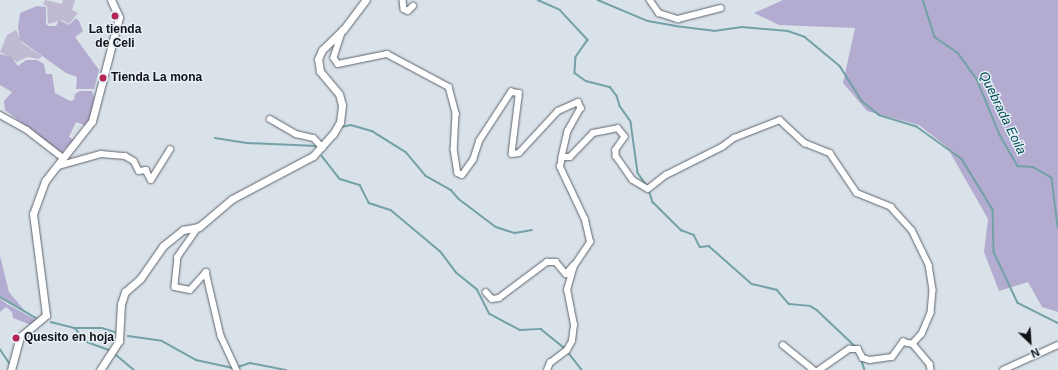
<!DOCTYPE html>
<style>
body{margin:0}
#map{position:relative;width:1058px;height:370px;overflow:hidden;background:#d9e1e9;font-family:Arial,sans-serif}
div>[style]{position:absolute}
.green>*{inset:0;background:#bfb9d1}
.forest>*{inset:0;background:#b4acd0}
.stream>*{height:1.5px;margin:-0.75px;padding:0 0.75px;transform-origin:0.75px;border-radius:0.75px;background:#72a2a5}
.roads{filter:drop-shadow(0 0 1px #5d646b) drop-shadow(0 0 1px #5d646b)}
.street>*{height:5.5px;margin:-2.75px;padding:0 2.75px;transform-origin:2.75px;border-radius:2.75px;background:#fff}
.secondary>*{height:7px;margin:-3.5px;padding:0 3.5px;transform-origin:3.5px;border-radius:3.5px;background:#fff}
.dots>*{width:11px;height:11px;translate:-50% -50%;box-sizing:border-box;border:2px solid #e6eef6;border-radius:50%}
span{translate:-50% -50%;white-space:nowrap;text-align:center;line-height:1.15;-webkit-text-stroke:3px #e6eef6;paint-order:stroke}
.poi-label{font-size:12px;color:#101215;font-weight:700}
.left{translate:0 -50%;text-align:left}
.water-label{font-size:13px;color:#004d52;font-style:italic}
.north{position:absolute;left:1010px;top:322px;width:40px;height:40px;-webkit-text-stroke:3px #e6eef6;paint-order:stroke;rotate:155deg;font-size:11px;font-weight:700;line-height:16px;text-align:center;color:#101215}
.north::after{content:'';display:block;margin:auto;width:14px;height:18px;background:#101215;clip-path:polygon(50% 0,100% 100%,50% 72%,0 100%)}
</style>
<div id="map">
<div class="green">
<div style="clip-path:polygon(45px 0,62px 4px,63px 0,75px 0,72px 10px,78px 13px,69px 24px,62px 20px,48px 24px,47px 6px,43px 4px)"></div>
<div style="clip-path:polygon(16px 30px,22px 43px,42px 56px,39px 59px,27px 57px,17px 62px,0 52px,7px 35px)"></div>
</div>
<div class="forest">
<div style="clip-path:polygon(783px 0,1058px 0,1058px 312px,1042px 307px,1028px 282px,999px 291px,984px 252px,988px 219px,947px 147px,919px 125px,867px 111px,843px 83px,855px 28px,779px 25px,754px 13px)"></div>
<div style="clip-path:polygon(37px 6px,46px 7px,46px 24px,49px 26px,56px 26px,59px 20px,69px 25px,76px 18px,79px 21px,83px 31px,75px 37px,99px 70px,94px 89px,76px 89px,77px 77px,66px 73px,20px 40px,18px 27px,20px 13px)"></div>
<div style="clip-path:polygon(0 54px,11px 57px,18px 66px,26px 60px,37px 60px,44px 64px,46px 74px,52px 74px,55px 93px,70px 101px,74px 100px,75px 94px,80px 91px,92px 91px,95px 99px,87px 126px,76px 122px,69px 137px,74px 140px,61px 153px,5px 110px,4px 101px,12px 92px,0 85px)"></div>
<div style="clip-path:polygon(0 256px,9px 292px,25px 311px,0 296px)"></div>
<div style="clip-path:polygon(0 299px,7px 304px,38px 321px,31px 325px,13px 318px,12px 312px,6px 307px,0 312px)"></div>
</div>
<div class="stream">
<div style="left:538px;top:0;width:24px;rotate:24deg"></div>
<div style="left:560px;top:10px;width:41px;rotate:47deg"></div>
<div style="left:588px;top:40px;width:21px;rotate:125deg"></div>
<div style="left:576px;top:57px;width:16px;rotate:94deg"></div>
<div style="left:575px;top:73px;width:14px;rotate:36deg"></div>
<div style="left:586px;top:81px;width:25px;rotate:14deg"></div>
<div style="left:610px;top:87px;width:11px;rotate:52deg"></div>
<div style="left:617px;top:96px;width:10px;rotate:73deg"></div>
<div style="left:620px;top:106px;width:19px;rotate:55deg"></div>
<div style="left:631px;top:122px;width:51px;rotate:82.2deg"></div>
<div style="left:638px;top:173px;width:16px;rotate:55deg"></div>
<div style="left:598px;top:0;width:54px;rotate:22.8deg"></div>
<div style="left:648px;top:21px;width:27px;rotate:10deg"></div>
<div style="left:675px;top:26px;width:39px;rotate:7deg"></div>
<div style="left:714px;top:31px;width:28px;rotate:-8deg"></div>
<div style="left:742px;top:27px;width:46px;rotate:5deg"></div>
<div style="left:788px;top:31px;width:18px;rotate:19deg"></div>
<div style="left:805px;top:37px;width:45px;rotate:39.6deg"></div>
<div style="left:840px;top:66px;width:41px;rotate:57.8deg"></div>
<div style="left:862px;top:101px;width:22px;rotate:39deg"></div>
<div style="left:879px;top:115px;width:39px;rotate:17deg"></div>
<div style="left:916px;top:126px;width:57px;rotate:35.7deg"></div>
<div style="left:962px;top:159px;width:60px;rotate:58.7deg"></div>
<div style="left:993px;top:210px;width:42px;rotate:88.6deg"></div>
<div style="left:994px;top:252px;width:56px;rotate:64.8deg"></div>
<div style="left:1018px;top:303px;width:45px;rotate:26.6deg"></div>
<div style="left:923px;top:0;width:39px;rotate:72deg"></div>
<div style="left:935px;top:37px;width:28px;rotate:35deg"></div>
<div style="left:958px;top:53px;width:32px;rotate:54deg"></div>
<div style="left:977px;top:79px;width:61px;rotate:67.7deg"></div>
<div style="left:1000px;top:135px;width:36px;rotate:60deg"></div>
<div style="left:1018px;top:166px;width:15px;rotate:4deg"></div>
<div style="left:1033px;top:167px;width:22px;rotate:30deg"></div>
<div style="left:1052px;top:178px;width:49px;rotate:83deg"></div>
<div style="left:341px;top:127px;width:10px;rotate:-11deg"></div>
<div style="left:351px;top:125px;width:22px;rotate:16deg"></div>
<div style="left:372px;top:131px;width:40px;rotate:32deg"></div>
<div style="left:406px;top:152px;width:31px;rotate:50deg"></div>
<div style="left:426px;top:176px;width:29px;rotate:29deg"></div>
<div style="left:451px;top:190px;width:12px;rotate:48deg"></div>
<div style="left:459px;top:199px;width:46px;rotate:37.1deg"></div>
<div style="left:496px;top:227px;width:20px;rotate:18deg"></div>
<div style="left:515px;top:233px;width:17px;rotate:-10deg"></div>
<div style="left:215px;top:138px;width:32px;rotate:9deg"></div>
<div style="left:247px;top:143px;width:70px;rotate:2.5deg"></div>
<div style="left:322px;top:156px;width:29px;rotate:52deg"></div>
<div style="left:340px;top:179px;width:21px;rotate:17deg"></div>
<div style="left:360px;top:185px;width:20px;rotate:63deg"></div>
<div style="left:369px;top:203px;width:23px;rotate:18deg"></div>
<div style="left:391px;top:210px;width:65px;rotate:40deg"></div>
<div style="left:441px;top:252px;width:26px;rotate:53deg"></div>
<div style="left:457px;top:273px;width:26px;rotate:39deg"></div>
<div style="left:477px;top:289px;width:28px;rotate:63deg"></div>
<div style="left:490px;top:314px;width:34px;rotate:28deg"></div>
<div style="left:520px;top:330px;width:21px;rotate:-3deg"></div>
<div style="left:541px;top:329px;width:32px;rotate:39deg"></div>
<div style="left:649px;top:190px;width:13px;rotate:72deg"></div>
<div style="left:653px;top:202px;width:40px;rotate:45deg"></div>
<div style="left:681px;top:230px;width:14px;rotate:21deg"></div>
<div style="left:694px;top:235px;width:13px;rotate:63deg"></div>
<div style="left:700px;top:247px;width:9px;rotate:-6deg"></div>
<div style="left:709px;top:246px;width:57px;rotate:41.5deg"></div>
<div style="left:752px;top:284px;width:26px;rotate:13deg"></div>
<div style="left:777px;top:290px;width:18px;rotate:49deg"></div>
<div style="left:789px;top:304px;width:21px;rotate:5deg"></div>
<div style="left:810px;top:306px;width:8px;rotate:30deg"></div>
<div style="left:817px;top:310px;width:52px;rotate:43.5deg"></div>
<div style="left:0;top:297px;width:44px;rotate:30.1deg"></div>
<div style="left:51px;top:322px;width:25px;rotate:14deg"></div>
<div style="left:75px;top:328px;width:18px;rotate:49deg"></div>
<div style="left:87px;top:342px;width:23px;rotate:20deg"></div>
<div style="left:76px;top:328px;width:26px"></div>
<div style="left:102px;top:328px;width:17px;rotate:17deg"></div>
<div style="left:128px;top:336px;width:34px;rotate:8deg"></div>
<div style="left:162px;top:341px;width:39px;rotate:29deg"></div>
<div style="left:196px;top:360px;width:39px;rotate:12deg"></div>
<div style="left:0;top:349px;width:18px;rotate:56deg"></div>
<div style="left:568px;top:352px;width:23px;rotate:52deg"></div>
<div style="left:114px;top:353px;width:26px;rotate:40deg"></div>
<div style="left:862px;top:361px;width:9px;rotate:72deg"></div>
<div style="left:238px;top:367px;width:13px;rotate:-18deg"></div>
<div style="left:250px;top:363px;width:37px;rotate:11deg"></div>
</div>
<div class="roads">
<div class="street">
<div style="left:403px;top:0;width:9px;rotate:84deg"></div>
<div style="left:404px;top:9px;width:4px;rotate:27deg"></div>
<div style="left:408px;top:11px;width:7px;rotate:-45deg"></div>
<div style="left:650px;top:0;width:16px;rotate:55deg"></div>
<div style="left:659px;top:13px;width:20px;rotate:18deg"></div>
<div style="left:678px;top:19px;width:44px;rotate:-14.3deg"></div>
<div style="left:343px;top:30px;width:29px;rotate:108deg"></div>
<div style="left:334px;top:58px;width:7px;rotate:56deg"></div>
<div style="left:338px;top:64px;width:50px;rotate:-11.5deg"></div>
<div style="left:387px;top:54px;width:70px;rotate:28deg"></div>
<div style="left:449px;top:87px;width:28px;rotate:75deg"></div>
<div style="left:456px;top:114px;width:35px;rotate:93deg"></div>
<div style="left:454px;top:149px;width:24px;rotate:81deg"></div>
<div style="left:458px;top:173px;width:4px;rotate:27deg"></div>
<div style="left:462px;top:175px;width:19px;rotate:-54deg"></div>
<div style="left:473px;top:160px;width:20px;rotate:-72deg"></div>
<div style="left:479px;top:141px;width:59px;rotate:-56.9deg"></div>
<div style="left:511px;top:92px;width:8px;rotate:7deg"></div>
<div style="left:519px;top:93px;width:4px;rotate:90deg"></div>
<div style="left:519px;top:97px;width:57px;rotate:97deg"></div>
<div style="left:512px;top:154px;width:7px;rotate:-8deg"></div>
<div style="left:519px;top:153px;width:57px;rotate:-47.1deg"></div>
<div style="left:558px;top:111px;width:22px;rotate:-24deg"></div>
<div style="left:578px;top:102px;width:7px;rotate:63deg"></div>
<div style="left:581px;top:108px;width:26px;rotate:119deg"></div>
<div style="left:568px;top:131px;width:27px;rotate:103deg"></div>
<div style="left:562px;top:157px;width:8px"></div>
<div style="left:570px;top:157px;width:33px;rotate:-46deg"></div>
<div style="left:593px;top:133px;width:25px;rotate:-11deg"></div>
<div style="left:618px;top:128px;width:11px;rotate:52deg"></div>
<div style="left:625px;top:137px;width:16px;rotate:125deg"></div>
<div style="left:616px;top:150px;width:6px;rotate:90deg"></div>
<div style="left:616px;top:156px;width:29px;rotate:55deg"></div>
<div style="left:633px;top:180px;width:17px;rotate:31deg"></div>
<div style="left:648px;top:189px;width:23px;rotate:-38deg"></div>
<div style="left:666px;top:175px;width:63px;rotate:-26.6deg"></div>
<div style="left:722px;top:147px;width:15px;rotate:-37deg"></div>
<div style="left:734px;top:138px;width:49px;rotate:-21.4deg"></div>
<div style="left:780px;top:120px;width:34px;rotate:43deg"></div>
<div style="left:805px;top:143px;width:27px;rotate:22deg"></div>
<div style="left:830px;top:153px;width:48px;rotate:56deg"></div>
<div style="left:857px;top:193px;width:37px;rotate:22deg"></div>
<div style="left:891px;top:207px;width:31px;rotate:48deg"></div>
<div style="left:912px;top:230px;width:39px;rotate:64deg"></div>
<div style="left:929px;top:265px;width:25px;rotate:81deg"></div>
<div style="left:933px;top:290px;width:23px;rotate:95deg"></div>
<div style="left:931px;top:313px;width:23px;rotate:113deg"></div>
<div style="left:922px;top:334px;width:13px;rotate:132deg"></div>
<div style="left:913px;top:344px;width:26px;rotate:50deg"></div>
<div style="left:930px;top:364px;width:6px;rotate:81deg"></div>
<div style="left:0;top:115px;width:31px;rotate:29deg"></div>
<div style="left:27px;top:130px;width:44px;rotate:37.6deg"></div>
<div style="left:270px;top:119px;width:30px;rotate:30deg"></div>
<div style="left:296px;top:134px;width:18px;rotate:13deg"></div>
<div style="left:314px;top:138px;width:13px;rotate:48deg"></div>
<div style="left:58px;top:166px;width:45px;rotate:-15.6deg"></div>
<div style="left:101px;top:154px;width:24px;rotate:5deg"></div>
<div style="left:125px;top:156px;width:10px;rotate:29deg"></div>
<div style="left:134px;top:161px;width:11px;rotate:63deg"></div>
<div style="left:139px;top:171px;width:7px;rotate:-8deg"></div>
<div style="left:146px;top:170px;width:11px;rotate:63deg"></div>
<div style="left:151px;top:180px;width:36px;rotate:-58deg"></div>
<div style="left:199px;top:227px;width:37px;rotate:125deg"></div>
<div style="left:178px;top:257px;width:30px;rotate:96deg"></div>
<div style="left:175px;top:287px;width:15px;rotate:11deg"></div>
<div style="left:190px;top:290px;width:24px;rotate:-48deg"></div>
<div style="left:206px;top:272px;width:66px;rotate:76.8deg"></div>
<div style="left:221px;top:336px;width:38px;rotate:65deg"></div>
<div style="left:486px;top:292px;width:9px;rotate:49deg"></div>
<div style="left:492px;top:299px;width:7px;rotate:-8deg"></div>
<div style="left:499px;top:298px;width:60px;rotate:-36.9deg"></div>
<div style="left:547px;top:262px;width:9px"></div>
<div style="left:556px;top:262px;width:16px;rotate:50deg"></div>
<div style="left:566px;top:274px;width:11px;rotate:-49deg"></div>
<div style="left:783px;top:345px;width:40px;rotate:39deg"></div>
<div style="left:547px;top:370px;width:8px;rotate:-67deg"></div>
<div style="left:550px;top:363px;width:21px;rotate:-37deg"></div>
<div style="left:567px;top:350px;width:10px;rotate:-61deg"></div>
<div style="left:572px;top:341px;width:16px;rotate:-83deg"></div>
<div style="left:574px;top:325px;width:36px;rotate:-101deg"></div>
<div style="left:567px;top:290px;width:25px;rotate:-74deg"></div>
<div style="left:574px;top:266px;width:29px;rotate:-56deg"></div>
<div style="left:590px;top:242px;width:23px;rotate:-103deg"></div>
<div style="left:585px;top:220px;width:59px;rotate:-115.3deg"></div>
<div style="left:560px;top:167px;width:10px;rotate:-79deg"></div>
<div style="left:819px;top:370px;width:37px;rotate:-35deg"></div>
<div style="left:849px;top:349px;width:9px"></div>
<div style="left:858px;top:349px;width:10px;rotate:61deg"></div>
<div style="left:863px;top:358px;width:7px;rotate:16deg"></div>
<div style="left:870px;top:360px;width:22px;rotate:-8deg"></div>
<div style="left:892px;top:357px;width:19px;rotate:-54deg"></div>
<div style="left:903px;top:342px;width:10px;rotate:11deg"></div>
<div style="left:1003px;top:370px;width:60px;rotate:-24.4deg"></div>
</div>
<div class="secondary">
<div style="left:11px;top:370px;width:34px;rotate:-75deg"></div>
<div style="left:20px;top:337px;width:34px;rotate:-40deg"></div>
<div style="left:46px;top:315px;width:102px;rotate:-97.3deg"></div>
<div style="left:33px;top:214px;width:35px;rotate:-70deg"></div>
<div style="left:45px;top:181px;width:76px;rotate:-51.9deg"></div>
<div style="left:92px;top:121px;width:107px;rotate:-75.4deg"></div>
<div style="left:119px;top:17px;width:19px;rotate:-115deg"></div>
<div style="left:100px;top:370px;width:35px;rotate:-57deg"></div>
<div style="left:119px;top:341px;width:37px;rotate:-87deg"></div>
<div style="left:121px;top:304px;width:13px;rotate:-72deg"></div>
<div style="left:125px;top:292px;width:20px;rotate:-41deg"></div>
<div style="left:140px;top:279px;width:40px;rotate:-55.1deg"></div>
<div style="left:163px;top:246px;width:26px;rotate:-39deg"></div>
<div style="left:183px;top:230px;width:16px;rotate:-11deg"></div>
<div style="left:199px;top:227px;width:43px;rotate:-40.3deg"></div>
<div style="left:232px;top:199px;width:92px;rotate:-28deg"></div>
<div style="left:313px;top:156px;width:30px;rotate:-48deg"></div>
<div style="left:333px;top:134px;width:14px;rotate:-60deg"></div>
<div style="left:340px;top:122px;width:17px;rotate:-83deg"></div>
<div style="left:342px;top:105px;width:11px;rotate:-105deg"></div>
<div style="left:339px;top:94px;width:30px;rotate:-130deg"></div>
<div style="left:320px;top:71px;width:12px;rotate:-99deg"></div>
<div style="left:318px;top:59px;width:10px;rotate:-66deg"></div>
<div style="left:322px;top:50px;width:29px;rotate:-44deg"></div>
<div style="left:343px;top:30px;width:38px;rotate:-53deg"></div>
</div>
</div>
<div class="dots">
<div style="left:115px;top:16px;background:#b52657"></div>
<div style="left:103px;top:78px;background:#b52657"></div>
<div style="left:16px;top:338px;background:#b52657"></div>
</div>
<div class="poi-label">
<span style="left:115px;top:37px">La tienda<br>de Celi</span>
<span class="left" style="left:111px;top:78px">Tienda La mona</span>
<span class="left" style="left:24px;top:338px">Quesito en hoja</span>
</div>
<div class="water-label">
<span style="left:1002px;top:113px;rotate:64deg">Quebrada Eoila</span>
</div>
<div class="north">N</div>
</div>
